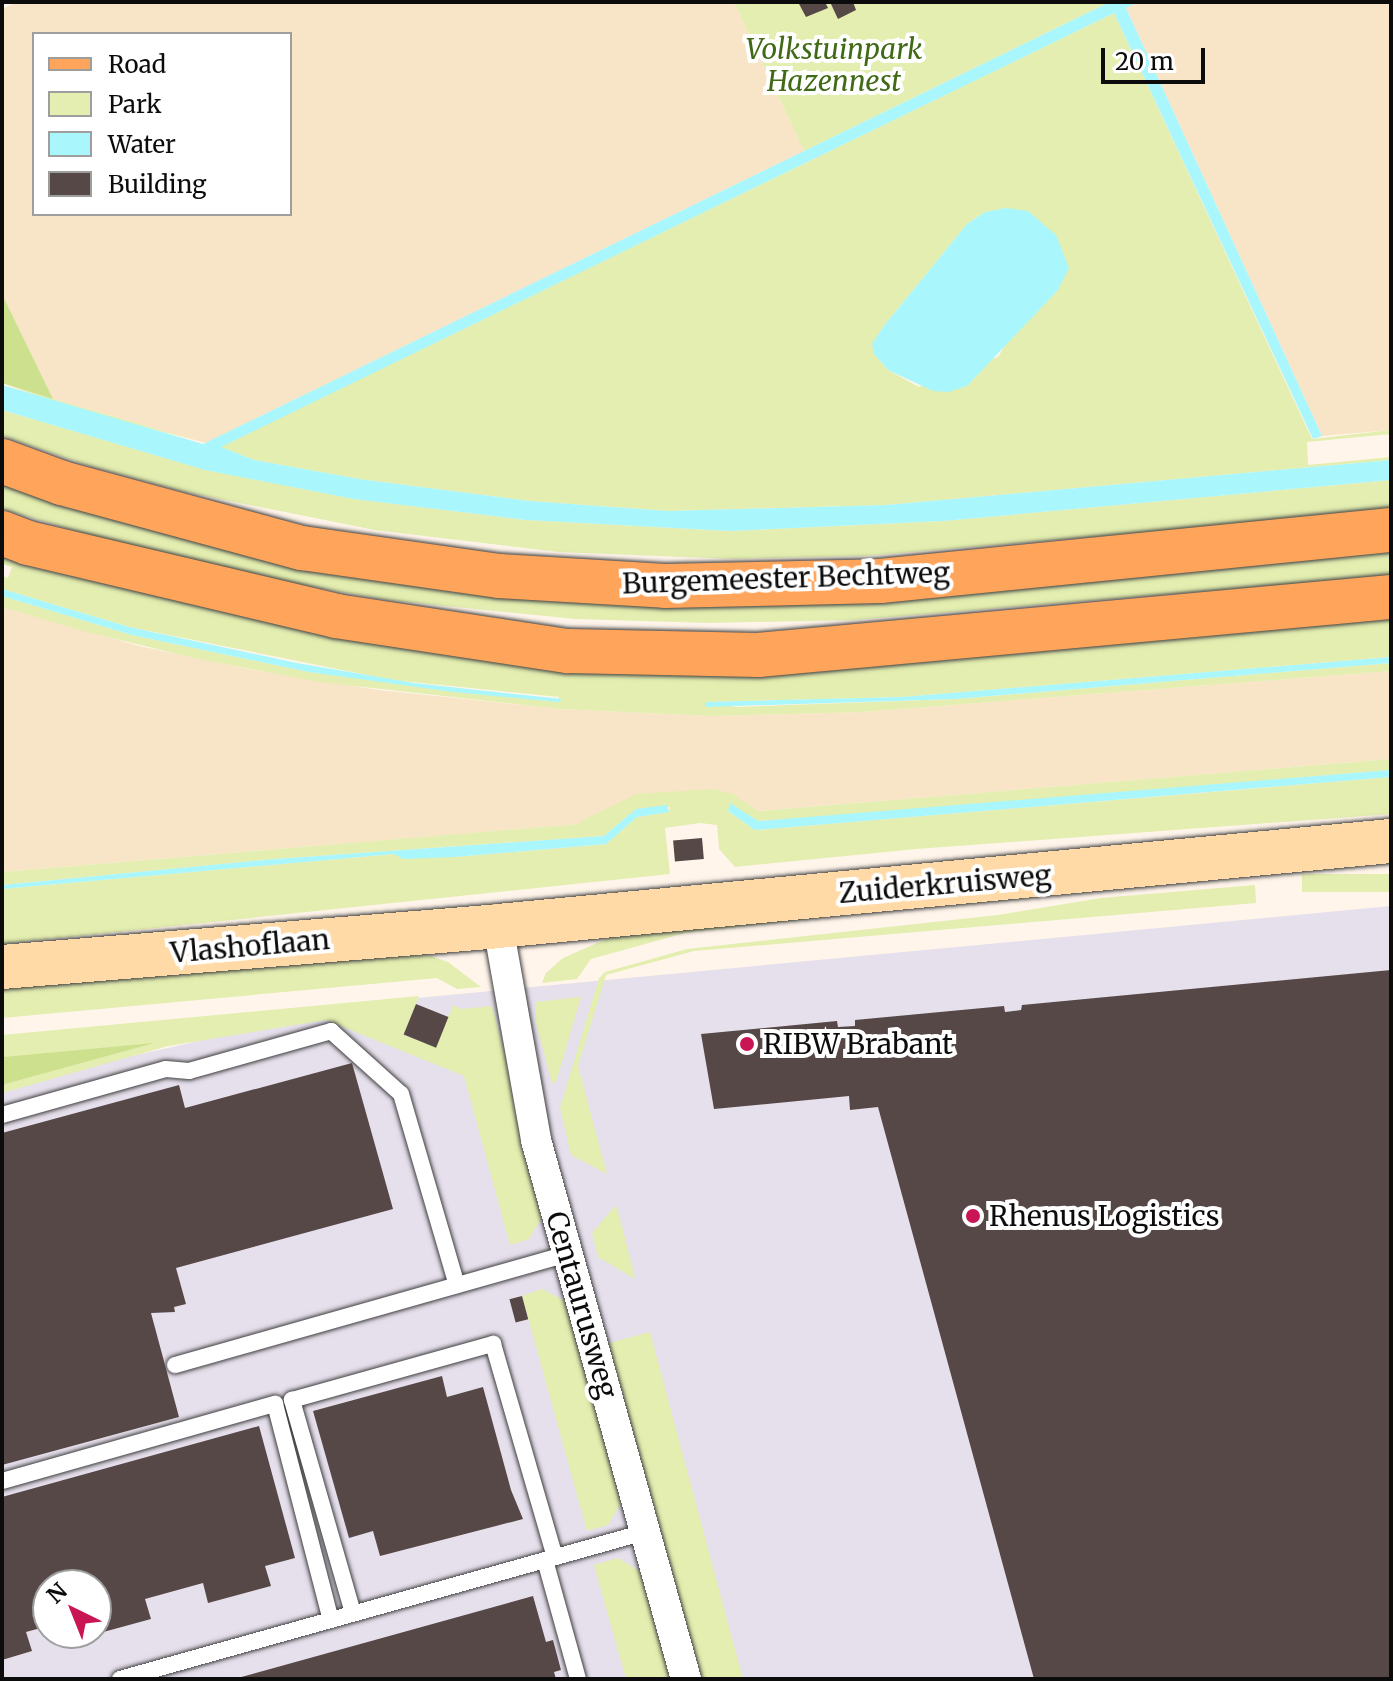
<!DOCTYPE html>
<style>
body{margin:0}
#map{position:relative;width:1393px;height:1681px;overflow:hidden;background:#fff5eb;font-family:Merriweather,serif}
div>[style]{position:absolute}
.industrial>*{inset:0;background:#e6dfec}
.farmland>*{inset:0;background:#f8e5c7}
.green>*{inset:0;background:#e3eeb0;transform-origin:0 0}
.forest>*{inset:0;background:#cce08d}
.water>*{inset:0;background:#a9f7fd}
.building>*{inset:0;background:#564847;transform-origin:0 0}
.roads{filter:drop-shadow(0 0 2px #3f3f3f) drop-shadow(0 0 2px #3f3f3f)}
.lane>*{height:16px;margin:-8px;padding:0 8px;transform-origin:8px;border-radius:8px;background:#fff}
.street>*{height:30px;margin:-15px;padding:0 15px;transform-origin:15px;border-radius:15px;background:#fff}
.secondary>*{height:44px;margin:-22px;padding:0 22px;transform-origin:22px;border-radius:22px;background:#ffdaa6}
.primary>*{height:44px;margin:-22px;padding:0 22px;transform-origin:22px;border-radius:22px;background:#ffa45b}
.dots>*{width:22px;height:22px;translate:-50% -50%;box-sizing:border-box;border:4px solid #fff;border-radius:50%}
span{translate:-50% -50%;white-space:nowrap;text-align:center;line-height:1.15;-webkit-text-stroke:8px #fff;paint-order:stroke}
.park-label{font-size:28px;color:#416a16;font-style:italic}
.street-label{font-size:28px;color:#0c0c0c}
.poi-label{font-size:28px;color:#0c0c0c}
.left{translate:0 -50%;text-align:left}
.frame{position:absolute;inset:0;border:4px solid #0c0c0c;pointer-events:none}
.legend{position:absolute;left:32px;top:32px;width:260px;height:184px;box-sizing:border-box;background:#fff;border:2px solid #9e9e9e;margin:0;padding:10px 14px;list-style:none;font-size:24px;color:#0c0c0c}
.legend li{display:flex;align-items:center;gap:16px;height:40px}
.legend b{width:40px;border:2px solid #9e9e9e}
.north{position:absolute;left:32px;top:1569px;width:80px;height:80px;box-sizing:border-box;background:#fff;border:2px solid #9e9e9e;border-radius:50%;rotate:317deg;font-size:22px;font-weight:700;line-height:32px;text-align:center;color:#0c0c0c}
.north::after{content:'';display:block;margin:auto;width:28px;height:36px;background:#ca1555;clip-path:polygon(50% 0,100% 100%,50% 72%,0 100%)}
.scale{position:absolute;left:1101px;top:48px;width:104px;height:36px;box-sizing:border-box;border:4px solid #0c0c0c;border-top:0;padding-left:10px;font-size:24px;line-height:28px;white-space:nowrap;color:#0c0c0c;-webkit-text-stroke:6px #fff;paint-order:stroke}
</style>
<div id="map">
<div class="industrial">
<div style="clip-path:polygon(evenodd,1391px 906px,1391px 1679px,2px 1679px,2px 1085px,374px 1002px,1391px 906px,48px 1585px,96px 1585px,96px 1633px,48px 1633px,48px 1585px)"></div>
</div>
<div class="farmland">
<div style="clip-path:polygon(evenodd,17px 2px,734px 2px,804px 151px,206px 443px,53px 399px,2px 294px,2px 9px,17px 2px,34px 34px,290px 34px,290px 214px,34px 214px,34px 34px)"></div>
<div style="clip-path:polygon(1138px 2px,1391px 2px,1391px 430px,1322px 436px,1126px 8px)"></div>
<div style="clip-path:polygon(2px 607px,139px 646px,259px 671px,379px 690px,559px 709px,712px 716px,862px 712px,1391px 671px,1391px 759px,758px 811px,733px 794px,581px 824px,2px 872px)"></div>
</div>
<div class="green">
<div style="clip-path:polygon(734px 2px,1110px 2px,804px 151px)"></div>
<div style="clip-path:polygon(evenodd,1114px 13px,1312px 439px,1391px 430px,1391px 434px,1307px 442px,1308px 465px,1391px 457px,1391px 460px,886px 505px,668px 511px,529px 501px,359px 479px,254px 460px,220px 447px,1114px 13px,1006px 208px,1058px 290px,1007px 342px,998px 357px,919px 387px,888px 370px,874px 354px,873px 343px,883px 327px,967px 224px,985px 212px,1006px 208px)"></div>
<div style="clip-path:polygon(2px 383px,53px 399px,206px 443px,68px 407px)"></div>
<div style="clip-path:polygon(2px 410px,206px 470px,355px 499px,526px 520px,730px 531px,943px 521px,1391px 480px,1391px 512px,864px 556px,734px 559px,559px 552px,375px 530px,185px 492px,89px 466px,2px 436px)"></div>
<div style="clip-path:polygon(2px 480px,431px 577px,1391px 551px,1391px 576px,855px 620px,709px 623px,575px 619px,386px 600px,274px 580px,110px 541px,2px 509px)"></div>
<div style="clip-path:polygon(2px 551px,441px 645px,1391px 614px,1391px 657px,902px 697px,705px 702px,737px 707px,954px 699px,1391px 663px,1391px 671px,862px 712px,712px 716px,559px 709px,319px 682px,198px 659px,83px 631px,2px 607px,2px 596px,132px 635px,309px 672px,559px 702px,559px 697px,392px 680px,129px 627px,2px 589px,2px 576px,8px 578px,12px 567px,2px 564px)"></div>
<div style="clip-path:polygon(1391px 759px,1391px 770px,861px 814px,758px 821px,731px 804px,728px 811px,755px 830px,1391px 777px,1391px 814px,916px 849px,735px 867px,719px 849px,717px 825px,700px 823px,665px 828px,670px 874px,2px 944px,2px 889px,394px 854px,454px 857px,606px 844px,637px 817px,668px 812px,670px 807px,636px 809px,604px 836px,275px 859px,2px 885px,2px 872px,580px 824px,581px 821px,637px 794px,713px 789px,733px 794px,758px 811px)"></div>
<div style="left:1391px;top:874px;width:18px;height:89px;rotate:90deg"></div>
<div style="clip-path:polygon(1255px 885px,1256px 903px,694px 951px,606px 975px,578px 1066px,607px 1174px,571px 1155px,560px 1108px,599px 978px,605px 972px,687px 949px,998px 915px,1101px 898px)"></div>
<div style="clip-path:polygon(995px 898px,685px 933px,591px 959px,577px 979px,542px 983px,546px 973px,563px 958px,613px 936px)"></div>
<div style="clip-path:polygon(422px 953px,448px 962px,481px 987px,457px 989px,437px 978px,2px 1018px,2px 984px)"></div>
<div style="clip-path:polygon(419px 996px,404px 1035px,436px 1047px,453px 1005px,461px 1009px,492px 1006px,547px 1209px,529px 1239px,510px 1245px,464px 1076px,326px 1020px,168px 1046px,2px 1093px,2px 1085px,148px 1044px,2px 1057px,2px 1035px)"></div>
<div style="clip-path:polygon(581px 997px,556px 1082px,552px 1083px,536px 1023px,535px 1002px)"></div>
<div style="clip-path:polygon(616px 1205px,624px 1234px,635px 1279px,598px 1257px,592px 1233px)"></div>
<div style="clip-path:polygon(542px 1289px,573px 1305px,625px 1496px,608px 1525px,587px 1531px,522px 1296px)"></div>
<div style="left:650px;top:1332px;width:360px;height:43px;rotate:75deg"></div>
<div style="clip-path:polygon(618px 1558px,646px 1575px,675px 1679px,626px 1679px,594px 1565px)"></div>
</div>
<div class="forest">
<div style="clip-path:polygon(2px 294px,53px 399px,2px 383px)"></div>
<div style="clip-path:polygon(154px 1043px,2px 1085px,2px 1057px)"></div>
</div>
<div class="water">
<div style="clip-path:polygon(1110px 2px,1138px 2px,1126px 8px,1322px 436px,1313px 439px,1114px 13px,221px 447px,254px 460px,359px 479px,529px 501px,668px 511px,886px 505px,1391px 460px,1391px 480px,943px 521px,730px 531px,526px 520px,354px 499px,205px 470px,2px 410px,2px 385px,203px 444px)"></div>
<div style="clip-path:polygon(1006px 208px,1028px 211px,1056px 235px,1069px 268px,1058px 290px,967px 386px,948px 392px,933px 391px,888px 370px,874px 354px,872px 344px,883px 327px,967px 224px,985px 212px)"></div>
<div style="clip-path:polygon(2px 589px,129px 627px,297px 663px,414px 683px,562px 699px,559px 702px,453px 692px,309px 672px,132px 635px,2px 596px)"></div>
<div style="clip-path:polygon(1391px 657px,1391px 663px,954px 699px,705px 707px,705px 702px,902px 697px)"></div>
<div style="clip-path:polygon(1391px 770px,1391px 777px,1330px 782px,755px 830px,728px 811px,730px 803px,758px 821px)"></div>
<div style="clip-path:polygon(667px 805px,669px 812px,637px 817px,606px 844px,454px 857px,403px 859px,394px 854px,2px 889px,2px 885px,275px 859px,604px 836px,636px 809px)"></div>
</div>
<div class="building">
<div style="clip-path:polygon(798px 2px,825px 2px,828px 8px,806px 17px)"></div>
<div style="clip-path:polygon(830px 2px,853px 2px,856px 10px,838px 19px)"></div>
<div style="left:702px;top:838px;width:21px;height:29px;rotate:85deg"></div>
<div style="clip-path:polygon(1391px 970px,1391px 1679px,1034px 1679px,878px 1107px,850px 1110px,849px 1096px,714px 1109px,701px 1034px,837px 1021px,838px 1027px,855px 1026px,855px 1020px,1004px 1006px,1005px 1012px,1021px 1010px,1022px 1005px)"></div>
<div style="left:416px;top:1004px;width:35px;height:33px;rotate:22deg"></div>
<div style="clip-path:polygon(352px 1063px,393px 1209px,176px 1268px,186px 1304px,174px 1307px,175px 1312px,151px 1313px,179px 1417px,2px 1465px,2px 1133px,179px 1085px,185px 1108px)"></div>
<div style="left:522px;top:1296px;width:24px;height:13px;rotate:75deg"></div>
<div style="clip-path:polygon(442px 1376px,447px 1397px,483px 1387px,511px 1490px,523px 1519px,380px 1556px,373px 1531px,349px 1538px,313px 1411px)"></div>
<div style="clip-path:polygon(259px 1426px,295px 1558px,265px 1566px,271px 1586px,208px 1603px,203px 1583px,145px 1599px,151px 1619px,96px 1634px,96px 1585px,48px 1585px,48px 1626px,26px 1632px,32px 1651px,2px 1660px,2px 1497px)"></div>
<div style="clip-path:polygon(533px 1596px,546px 1642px,553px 1640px,561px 1670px,554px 1672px,556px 1679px,234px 1679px)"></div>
</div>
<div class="roads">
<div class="lane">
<div style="left:2px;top:1115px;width:170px;rotate:-15.7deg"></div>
<div style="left:166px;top:1069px;width:23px;rotate:5deg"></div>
<div style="left:189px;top:1071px;width:148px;rotate:-15.7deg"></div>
<div style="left:331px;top:1031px;width:94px;rotate:42deg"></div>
<div style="left:401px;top:1094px;width:199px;rotate:73.7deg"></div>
<div style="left:175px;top:1365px;width:407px;rotate:-15.8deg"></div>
<div style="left:2px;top:1481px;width:284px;rotate:-15.8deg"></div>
<div style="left:275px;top:1404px;width:223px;rotate:75.5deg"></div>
<div style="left:545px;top:1560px;width:123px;rotate:74.5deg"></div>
<div style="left:353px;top:1613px;width:222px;rotate:-106deg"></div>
<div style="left:292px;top:1400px;width:209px;rotate:-15.6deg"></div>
<div style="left:493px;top:1344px;width:222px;rotate:73.8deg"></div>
<div style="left:120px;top:1679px;width:545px;rotate:-15.64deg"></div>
</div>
<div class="street">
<div style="left:498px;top:926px;width:217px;rotate:79.9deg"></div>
<div style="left:536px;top:1140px;width:559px;rotate:74.45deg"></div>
</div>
<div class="secondary">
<div style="left:2px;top:967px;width:498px;rotate:-4.7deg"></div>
<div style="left:498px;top:926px;width:897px;rotate:-5.44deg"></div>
</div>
<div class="primary">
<div style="left:2px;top:461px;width:64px;rotate:20.1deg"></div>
<div style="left:62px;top:483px;width:249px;rotate:15.2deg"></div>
<div style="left:302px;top:548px;width:199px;rotate:8.1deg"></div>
<div style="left:499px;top:576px;width:166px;rotate:3.4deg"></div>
<div style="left:665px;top:586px;width:215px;rotate:-1.3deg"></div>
<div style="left:880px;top:581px;width:514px;rotate:-5.7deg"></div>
<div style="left:2px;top:533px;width:28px;rotate:21deg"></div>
<div style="left:28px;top:543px;width:317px;rotate:13.3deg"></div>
<div style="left:336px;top:616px;width:235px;rotate:8.6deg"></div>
<div style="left:568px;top:651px;width:190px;rotate:1.2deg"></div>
<div style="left:758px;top:655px;width:636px;rotate:-5.24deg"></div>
</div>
</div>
<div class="dots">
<div style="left:747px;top:1044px;background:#ca1555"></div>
<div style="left:973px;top:1216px;background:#ca1555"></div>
</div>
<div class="park-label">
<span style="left:834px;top:65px">Volkstuinpark<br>Hazennest</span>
</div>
<div class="street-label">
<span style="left:786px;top:578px;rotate:-2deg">Burgemeester Bechtweg</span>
<span style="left:945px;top:884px;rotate:-5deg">Zuiderkruisweg</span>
<span style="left:250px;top:946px;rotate:-5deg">Vlashoflaan</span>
<span style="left:582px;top:1305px;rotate:74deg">Centaurusweg</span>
</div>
<div class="poi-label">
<span class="left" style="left:763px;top:1044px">RIBW Brabant</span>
<span class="left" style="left:989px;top:1216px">Rhenus Logistics</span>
</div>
<div class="frame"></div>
<ul class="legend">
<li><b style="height:10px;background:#ffa45b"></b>Road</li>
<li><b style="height:22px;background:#e3eeb0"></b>Park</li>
<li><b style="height:22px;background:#a9f7fd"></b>Water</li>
<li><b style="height:22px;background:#564847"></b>Building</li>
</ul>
<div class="north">N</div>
<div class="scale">20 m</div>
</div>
